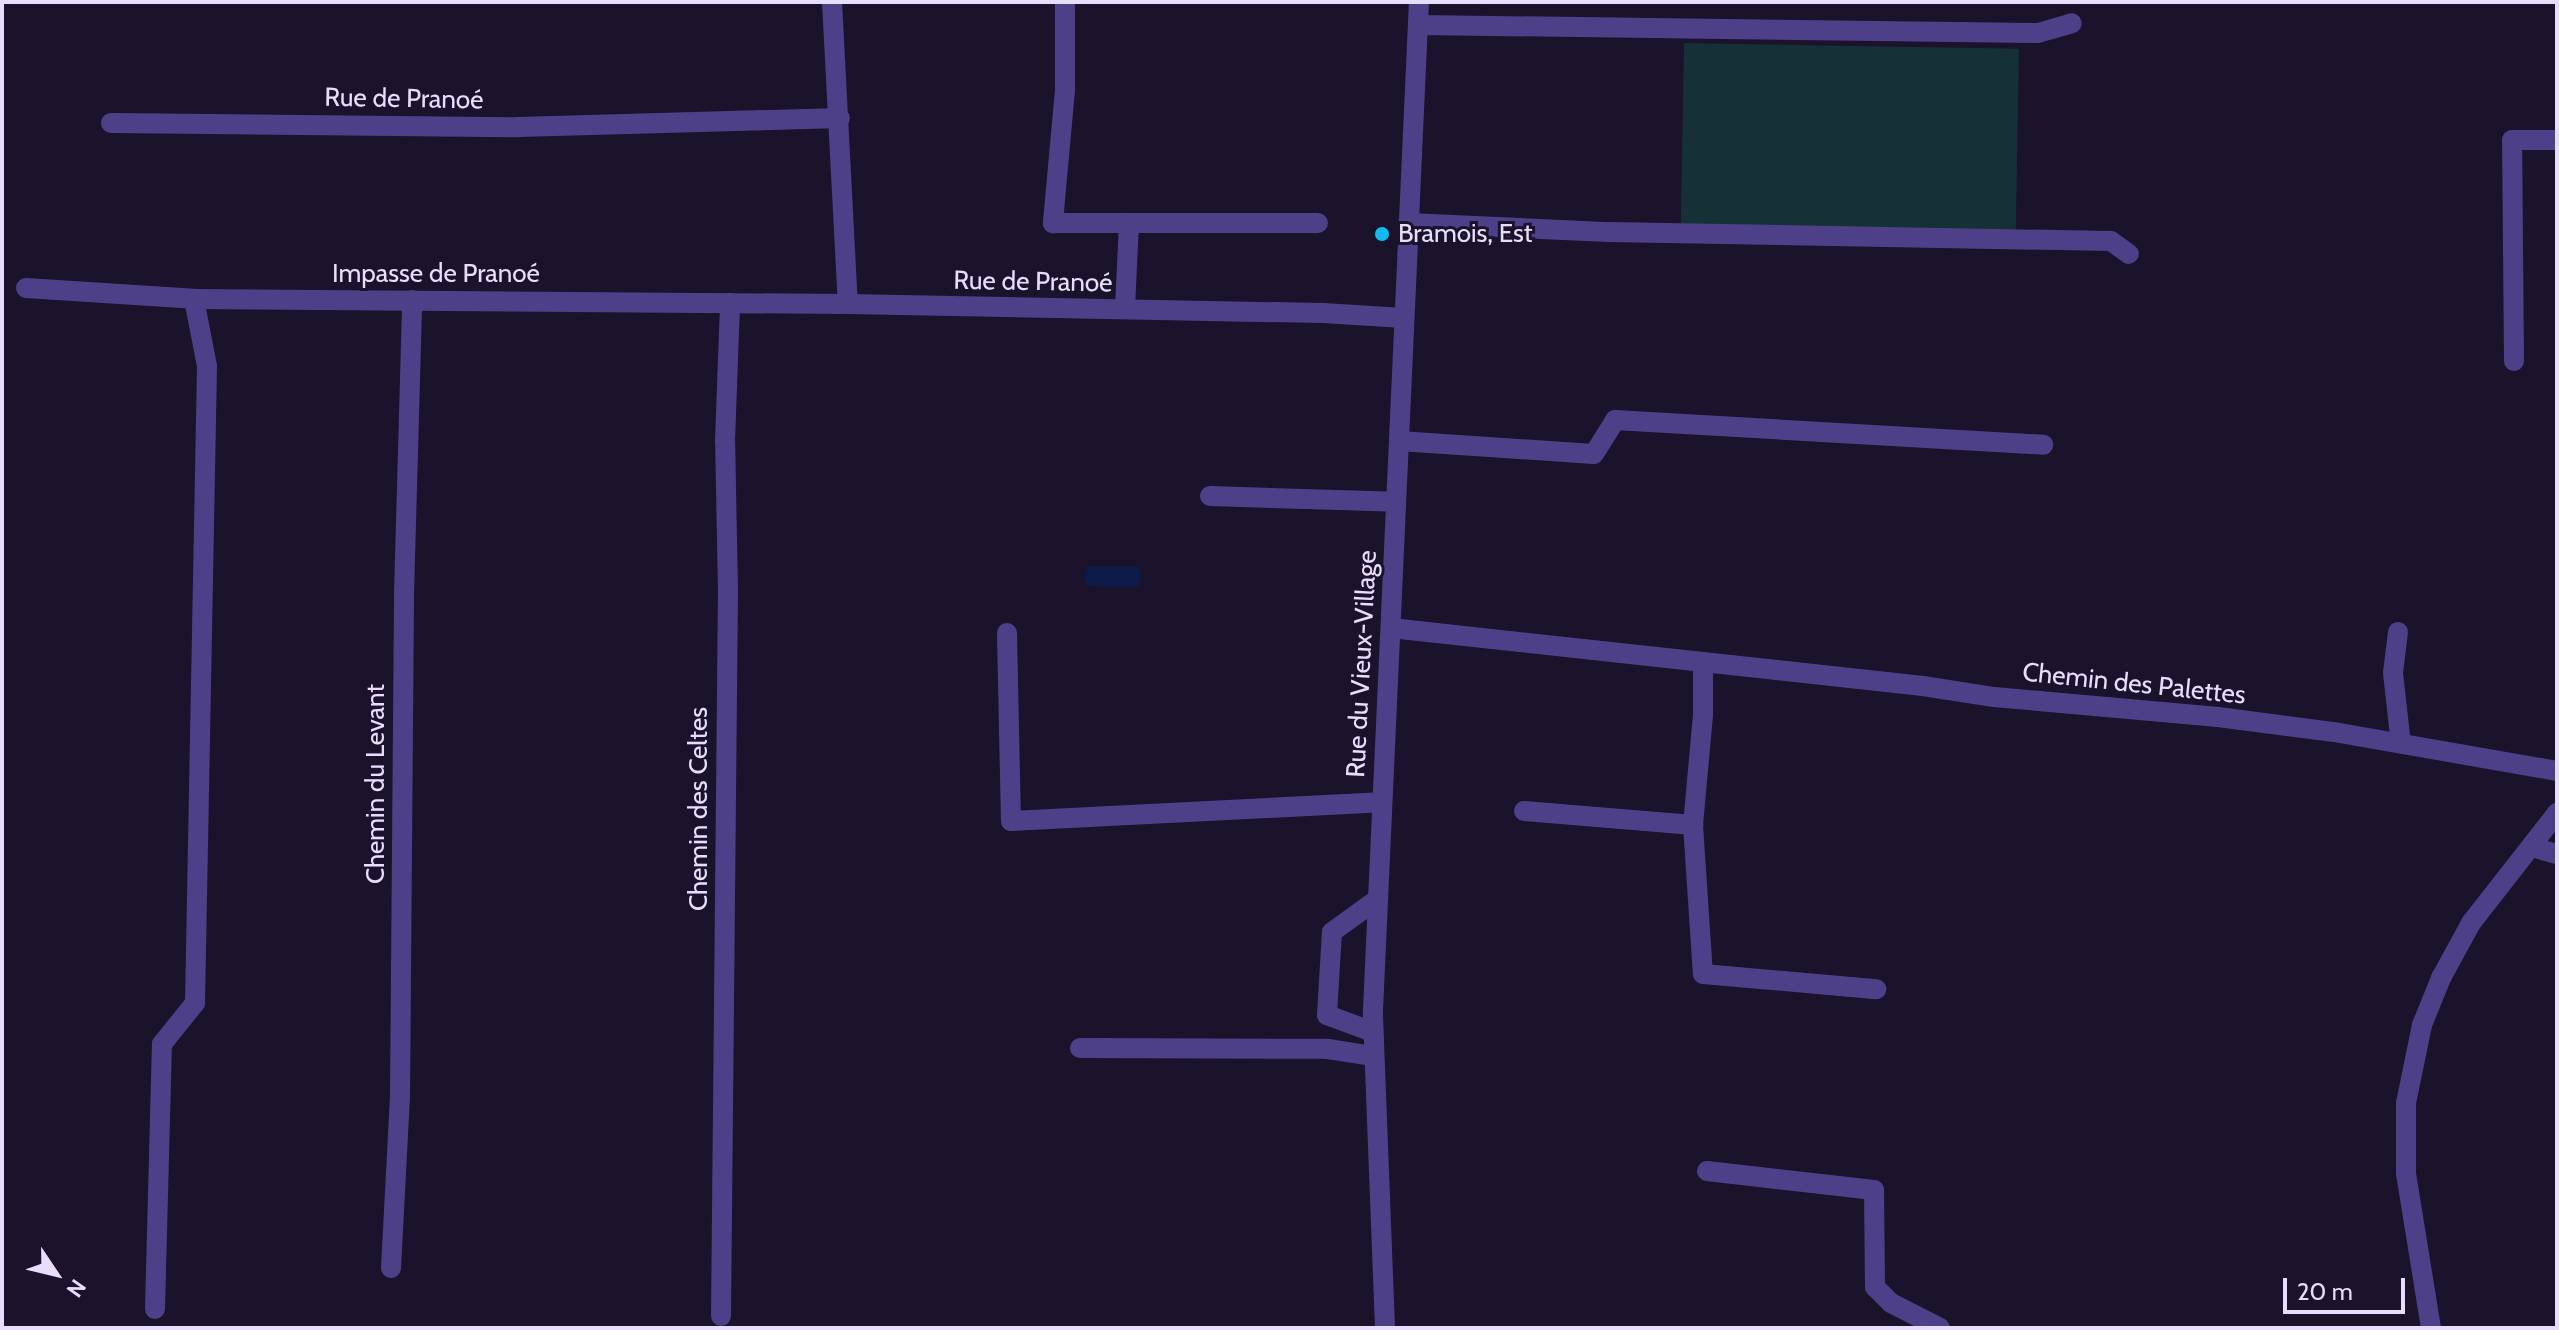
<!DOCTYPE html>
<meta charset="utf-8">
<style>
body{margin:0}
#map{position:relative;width:2559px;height:1330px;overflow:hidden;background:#1b132b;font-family:Cabin,sans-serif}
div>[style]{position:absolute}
.green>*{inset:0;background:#163135;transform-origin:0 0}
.water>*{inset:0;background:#0e1a49;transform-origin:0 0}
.lane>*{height:20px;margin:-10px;padding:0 10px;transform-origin:10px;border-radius:10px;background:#4e4088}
.street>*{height:20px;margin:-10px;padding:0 10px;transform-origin:10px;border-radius:10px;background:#4e4088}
.dots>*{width:22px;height:22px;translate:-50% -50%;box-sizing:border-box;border:4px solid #1b132b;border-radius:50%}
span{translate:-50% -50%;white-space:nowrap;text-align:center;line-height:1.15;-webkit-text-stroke:6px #1b132b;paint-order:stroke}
.street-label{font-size:26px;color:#e7defe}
.poi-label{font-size:26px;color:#e7defe}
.left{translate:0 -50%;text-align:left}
.frame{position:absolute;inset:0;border:4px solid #e7defe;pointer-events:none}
.north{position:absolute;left:16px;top:1234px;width:80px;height:80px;-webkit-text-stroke:6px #1b132b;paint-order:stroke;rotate:125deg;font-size:22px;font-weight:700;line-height:32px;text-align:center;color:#e7defe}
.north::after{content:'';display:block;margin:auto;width:28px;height:36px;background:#e7defe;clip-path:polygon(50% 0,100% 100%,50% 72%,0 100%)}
.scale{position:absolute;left:2283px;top:1278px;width:122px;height:36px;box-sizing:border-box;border:4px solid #e7defe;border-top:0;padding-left:10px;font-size:24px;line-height:28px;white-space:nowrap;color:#e7defe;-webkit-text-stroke:6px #1b132b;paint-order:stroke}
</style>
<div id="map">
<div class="green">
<div style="left:1684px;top:43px;width:335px;height:182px;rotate:1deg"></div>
</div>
<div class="water">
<div style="left:1086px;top:566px;width:54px;height:20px;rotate:1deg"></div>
</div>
<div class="lane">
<div style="left:1065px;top:2px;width:88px;rotate:90deg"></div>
<div style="left:1065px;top:90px;width:134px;rotate:95.2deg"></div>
<div style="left:1053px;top:223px;width:76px"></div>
<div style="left:1129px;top:223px;width:86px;rotate:92.7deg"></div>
<div style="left:1419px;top:25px;width:619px;rotate:0.74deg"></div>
<div style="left:2038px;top:33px;width:35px;rotate:-16deg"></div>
<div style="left:1129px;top:223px;width:189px"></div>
<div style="left:1609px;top:232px;width:502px;rotate:1.03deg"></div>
<div style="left:2111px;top:241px;width:22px;rotate:36deg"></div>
<div style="left:2514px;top:361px;width:221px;rotate:-90.5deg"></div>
<div style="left:2512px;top:140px;width:45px"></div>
<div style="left:1399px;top:441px;width:195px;rotate:3.8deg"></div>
<div style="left:1594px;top:454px;width:40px;rotate:-58deg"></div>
<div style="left:1615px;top:420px;width:429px;rotate:3.3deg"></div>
<div style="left:1210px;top:496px;width:186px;rotate:1.8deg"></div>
<div style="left:2398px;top:632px;width:41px;rotate:97deg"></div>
<div style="left:2393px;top:673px;width:71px;rotate:83.6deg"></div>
<div style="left:1007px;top:633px;width:188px;rotate:88.8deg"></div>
<div style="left:1011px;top:821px;width:370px;rotate:-2.9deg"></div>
<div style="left:1703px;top:664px;width:51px;rotate:90deg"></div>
<div style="left:1703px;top:715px;width:110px;rotate:95.2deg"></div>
<div style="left:1693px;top:825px;width:149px;rotate:86.2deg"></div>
<div style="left:1703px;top:974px;width:174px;rotate:5deg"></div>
<div style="left:1524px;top:811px;width:170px;rotate:4.7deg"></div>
<div style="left:2532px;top:847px;width:26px;rotate:16deg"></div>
<div style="left:1373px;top:1032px;width:49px;rotate:-159.7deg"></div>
<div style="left:1327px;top:1015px;width:83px;rotate:-86.6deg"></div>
<div style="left:1332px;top:932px;width:57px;rotate:-35.7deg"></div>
<div style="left:1080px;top:1048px;width:248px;rotate:0.2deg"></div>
<div style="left:1328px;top:1049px;width:46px;rotate:8.8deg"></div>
<div style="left:1707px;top:1171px;width:168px;rotate:6.5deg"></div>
<div style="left:1874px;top:1190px;width:97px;rotate:89.4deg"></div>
<div style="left:1875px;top:1287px;width:23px;rotate:45deg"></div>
<div style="left:1891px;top:1303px;width:55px;rotate:27deg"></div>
<div style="left:155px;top:1309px;width:265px;rotate:-88.5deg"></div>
<div style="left:162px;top:1044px;width:53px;rotate:-51.2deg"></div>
<div style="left:195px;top:1003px;width:637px;rotate:-88.92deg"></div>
<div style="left:207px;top:366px;width:68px;rotate:-101deg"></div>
</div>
<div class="street">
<div style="left:832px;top:2px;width:302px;rotate:87deg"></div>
<div style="left:111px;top:123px;width:407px;rotate:0.6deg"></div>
<div style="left:518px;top:127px;width:322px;rotate:-1.6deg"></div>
<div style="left:1408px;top:223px;width:201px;rotate:2.6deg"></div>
<div style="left:26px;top:288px;width:168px;rotate:3.7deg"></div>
<div style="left:194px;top:299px;width:654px;rotate:0.44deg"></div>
<div style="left:848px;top:304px;width:475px;rotate:1.1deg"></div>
<div style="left:1323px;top:313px;width:81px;rotate:3.5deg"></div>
<div style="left:1391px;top:628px;width:535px;rotate:6.22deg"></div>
<div style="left:1923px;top:686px;width:72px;rotate:8.8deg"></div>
<div style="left:1994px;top:697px;width:225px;rotate:5.1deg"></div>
<div style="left:2218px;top:717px;width:117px;rotate:7.4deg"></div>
<div style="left:2334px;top:732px;width:226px;rotate:9.9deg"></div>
<div style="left:391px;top:1268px;width:171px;rotate:-87deg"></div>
<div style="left:400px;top:1097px;width:503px;rotate:-89.54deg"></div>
<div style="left:404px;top:594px;width:294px;rotate:-88.4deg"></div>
<div style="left:721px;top:1316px;width:724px;rotate:-89.45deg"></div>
<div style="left:728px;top:592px;width:151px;rotate:-91.1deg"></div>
<div style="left:725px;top:441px;width:138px;rotate:-87.9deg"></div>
<div style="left:1385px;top:1328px;width:318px;rotate:-92.2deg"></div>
<div style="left:1373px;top:1010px;width:1009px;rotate:-87.39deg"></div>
<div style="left:2431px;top:1328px;width:156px;rotate:-99.2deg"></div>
<div style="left:2406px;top:1174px;width:71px;rotate:-90deg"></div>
<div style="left:2406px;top:1103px;width:80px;rotate:-78.4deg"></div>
<div style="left:2422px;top:1025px;width:51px;rotate:-68deg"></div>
<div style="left:2441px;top:978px;width:63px;rotate:-61.4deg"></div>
<div style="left:2471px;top:923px;width:140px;rotate:-52deg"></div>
</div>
<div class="dots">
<div style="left:1382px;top:234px;background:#13bbf5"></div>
</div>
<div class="street-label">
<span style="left:404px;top:99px;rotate:1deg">Rue de Pranoé</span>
<span style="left:436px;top:274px">Impasse de Pranoé</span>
<span style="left:1033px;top:282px;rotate:1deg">Rue de Pranoé</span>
<span style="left:1362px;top:664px;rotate:-87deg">Rue du Vieux-Village</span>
<span style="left:2134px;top:684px;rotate:6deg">Chemin des Palettes</span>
<span style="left:376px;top:784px;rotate:-90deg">Chemin du Levant</span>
<span style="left:699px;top:809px;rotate:-90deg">Chemin des Celtes</span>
</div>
<div class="poi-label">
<span class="left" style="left:1398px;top:234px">Bramois, Est</span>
</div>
<div class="frame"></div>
<div class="north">N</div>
<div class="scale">20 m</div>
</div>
